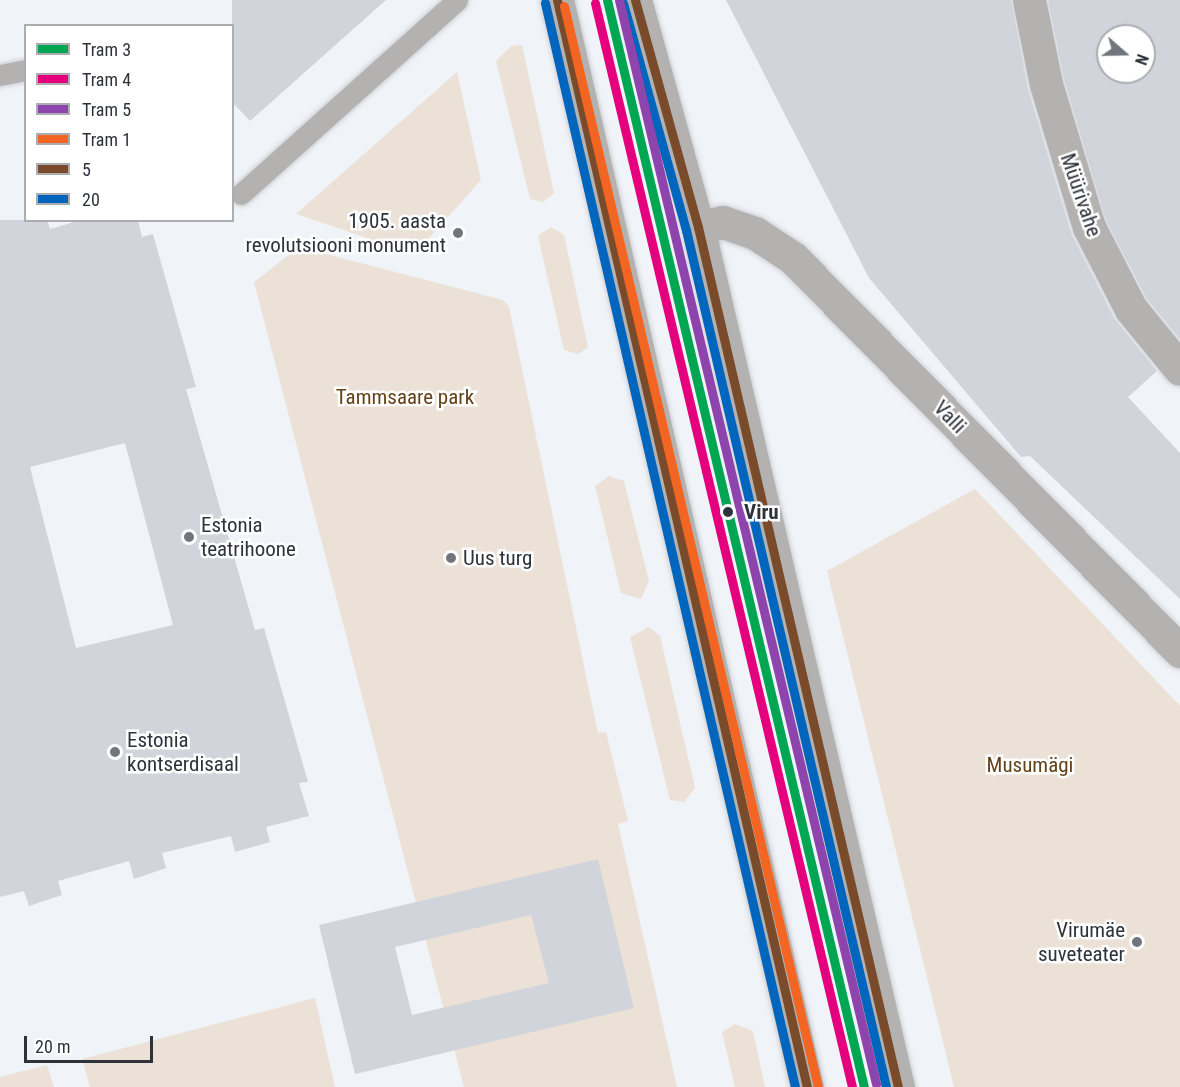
<!DOCTYPE html>
<meta charset="utf-8">
<style>
body{margin:0}
#map{position:relative;width:1180px;height:1087px;overflow:hidden;background:#f0f3f8;font-family:"Roboto Condensed",sans-serif}
div>[style]{position:absolute}
.green>*{inset:0;background:#ebe1d6}
.building>*{inset:0;background:#d1d5db}
.roads{filter:drop-shadow(0 0 2px #ced0d5) drop-shadow(0 0 2px #ced0d5)}
.lane>*{height:21px;margin:-10.5px;padding:0 10.5px;transform-origin:10.5px;border-radius:10.5px;background:#b4b2b1}
.street>*{height:33px;margin:-16.5px;padding:0 16.5px;transform-origin:16.5px;border-radius:16.5px;background:#b4b2b1}
.secondary>*{height:33px;margin:-16.5px;padding:0 16.5px;transform-origin:16.5px;border-radius:16.5px;background:#b4b2b1}
.bus-1>*{height:9px;margin:-4.5px;padding:0 4.5px;transform-origin:4.5px;border-radius:4.5px;background:#7a4b2a}
.bus-2>*{height:9px;margin:-4.5px;padding:0 4.5px;transform-origin:4.5px;border-radius:4.5px;background:#0065bd}
.tram-1>*{height:9px;margin:-4.5px;padding:0 4.5px;transform-origin:4.5px;border-radius:4.5px;background:#00a651}
.tram-2>*{height:9px;margin:-4.5px;padding:0 4.5px;transform-origin:4.5px;border-radius:4.5px;background:#e5007d}
.tram-3>*{height:9px;margin:-4.5px;padding:0 4.5px;transform-origin:4.5px;border-radius:4.5px;background:#8e44ad}
.tram-4>*{height:9px;margin:-4.5px;padding:0 4.5px;transform-origin:4.5px;border-radius:4.5px;background:#f26522}
.dots>*{width:16px;height:16px;translate:-50% -50%;box-sizing:border-box;border:3px solid #fff;border-radius:50%}
span{translate:-50% -50%;white-space:nowrap;text-align:center;line-height:1.15;-webkit-text-stroke:5px #fff;paint-order:stroke}
.street-label{font-size:21px;color:#2d323b}
.poi-label{font-size:21px;color:#2d323b}
.right{translate:-100% -50%;text-align:right}
.left{translate:0 -50%;text-align:left}
.park-label{font-size:21px;color:#624117}
.stop-label{font-size:21px;color:#2d323b;font-weight:700}
.legend{position:absolute;left:24px;top:24px;width:210px;height:198px;box-sizing:border-box;background:#fff;border:2px solid #abadb1;margin:0;padding:8px 10px;list-style:none;font-size:18px;color:#2d323b}
.legend li{display:flex;align-items:center;gap:12px;height:30px}
.legend b{width:30px;border:2px solid #abadb1}
.north{position:absolute;left:1096px;top:24px;width:60px;height:60px;box-sizing:border-box;background:#fff;border:2px solid #abadb1;border-radius:50%;rotate:110deg;font-size:16px;font-weight:700;line-height:24px;text-align:center;color:#2d323b}
.north::after{content:'';display:block;margin:auto;width:21px;height:27px;background:#71767d;clip-path:polygon(50% 0,100% 100%,50% 72%,0 100%)}
.scale{position:absolute;left:24px;top:1036px;width:129px;height:27px;box-sizing:border-box;border:3px solid #2d323b;border-top:0;padding-left:8px;font-size:18px;line-height:21px;white-space:nowrap;color:#2d323b;-webkit-text-stroke:4px #fff;paint-order:stroke}
</style>
<div id="map">
<div class="green">
<div style="clip-path:polygon(522px 45px,554px 193px,543px 202px,530px 199px,496px 61px,511px 46px)"></div>
<div style="clip-path:polygon(457px 72px,481px 180px,415px 254px,296px 214px)"></div>
<div style="clip-path:polygon(551px 227px,564px 235px,588px 347px,579px 354px,564px 350px,538px 236px)"></div>
<div style="clip-path:polygon(299px 247px,503px 300px,509px 307px,598px 733px,606px 732px,628px 821px,618px 824px,677px 1087px,464px 1087px,254px 282px)"></div>
<div style="clip-path:polygon(609px 476px,624px 481px,649px 581px,641px 599px,621px 593px,595px 486px)"></div>
<div style="clip-path:polygon(975px 489px,1180px 706px,1180px 1087px,954px 1087px,827px 571px)"></div>
<div style="clip-path:polygon(649px 627px,660px 636px,695px 788px,684px 802px,670px 800px,630px 637px)"></div>
<div style="clip-path:polygon(315px 998px,335px 1087px,90px 1087px,82px 1059px)"></div>
<div style="clip-path:polygon(735px 1024px,753px 1031px,765px 1087px,735px 1087px,722px 1032px)"></div>
<div style="clip-path:polygon(47px 1065px,54px 1087px,0 1087px,0 1077px)"></div>
</div>
<div class="building">
<div style="clip-path:polygon(232px 0,386px 0,250px 121px,232px 102px)"></div>
<div style="clip-path:polygon(726px 0,1011px 0,1028px 89px,1071px 233px,1114px 318px,1157px 371px,1128px 397px,1180px 453px,1180px 599px,1030px 456px,1021px 457px,869px 278px)"></div>
<div style="clip-path:polygon(evenodd,1048px 0,1180px 0,1180px 339px,1147px 299px,1106px 220px,1064px 79px,1048px 0,1108px 36px,1144px 36px,1144px 72px,1108px 72px,1108px 36px)"></div>
<div style="clip-path:polygon(evenodd,0 220px,47px 220px,50px 229px,81px 220px,138px 220px,142px 237px,153px 234px,196px 387px,186px 389px,196px 424px,255px 630px,264px 628px,308px 782px,299px 783px,309px 816px,266px 827px,270px 842px,235px 852px,231px 836px,162px 853px,166px 868px,134px 879px,129px 861px,58px 881px,62px 895px,29px 906px,24px 891px,0 897px,0 220px,125px 443px,173px 625px,76px 648px,30px 467px,125px 443px)"></div>
<div style="clip-path:polygon(evenodd,598px 859px,634px 1008px,355px 1074px,319px 925px,598px 859px,531px 915px,549px 983px,412px 1015px,395px 947px,531px 915px)"></div>
</div>
<div class="roads">
<div class="lane">
<div style="left:0;top:75px;width:26px;rotate:-11deg"></div>
<div style="left:241px;top:194px;width:290px;rotate:-41.9deg"></div>
</div>
<div class="street">
<div style="left:1029px;top:0;width:86px;rotate:78.6deg"></div>
<div style="left:1046px;top:84px;width:149px;rotate:73.3deg"></div>
<div style="left:1089px;top:227px;width:92px;rotate:62.9deg"></div>
<div style="left:1131px;top:309px;width:77px;rotate:50.8deg"></div>
<div style="left:698px;top:227px;width:25px;rotate:-11deg"></div>
<div style="left:723px;top:222px;width:34px;rotate:19deg"></div>
<div style="left:755px;top:233px;width:45px;rotate:33.3deg"></div>
<div style="left:793px;top:258px;width:552px;rotate:45.44deg"></div>
</div>
<div class="secondary">
<div style="left:557px;top:0;width:1115px;rotate:77.05deg"></div>
<div style="left:635px;top:0;width:236px;rotate:74.5deg"></div>
<div style="left:698px;top:227px;width:883px;rotate:76.91deg"></div>
</div>
</div>
<div class="bus-1">
<div style="left:557px;top:0;width:1115px;rotate:77.05deg"></div>
<div style="left:635px;top:0;width:236px;rotate:74.5deg"></div>
<div style="left:698px;top:227px;width:883px;rotate:76.91deg"></div>
</div>
<div class="bus-2">
<div style="left:545px;top:3px;width:1112px;rotate:77.01deg"></div>
<div style="left:623px;top:3px;width:236px;rotate:74.5deg"></div>
<div style="left:686px;top:230px;width:880px;rotate:76.86deg"></div>
</div>
<div class="tram-1">
<div style="left:607px;top:0;width:1117px;rotate:76.7deg"></div>
</div>
<div class="tram-2">
<div style="left:595px;top:3px;width:1114px;rotate:76.66deg"></div>
</div>
<div class="tram-3">
<div style="left:619px;top:0;width:1114px;rotate:76.66deg"></div>
</div>
<div class="tram-4">
<div style="left:564px;top:6px;width:1110px;rotate:76.78deg"></div>
</div>
<div class="dots">
<div style="left:458px;top:233px;background:#71767d"></div>
<div style="left:728px;top:512px;background:#2d323b"></div>
<div style="left:189px;top:537px;background:#71767d"></div>
<div style="left:451px;top:558px;background:#71767d"></div>
<div style="left:115px;top:752px;background:#71767d"></div>
<div style="left:1137px;top:942px;background:#71767d"></div>
</div>
<div class="street-label">
<span style="left:1081px;top:195px;rotate:71deg">Müürivahe</span>
<span style="left:950px;top:417px;rotate:46deg">Valli</span>
</div>
<div class="poi-label">
<span class="right" style="left:446px;top:233px">1905. aasta<br>revolutsiooni monument</span>
<span class="left" style="left:201px;top:537px">Estonia<br>teatrihoone</span>
<span class="left" style="left:463px;top:558px">Uus turg</span>
<span class="left" style="left:127px;top:752px">Estonia<br>kontserdisaal</span>
<span class="right" style="left:1125px;top:942px">Virumäe<br>suveteater</span>
</div>
<div class="park-label">
<span style="left:405px;top:397px">Tammsaare park</span>
<span style="left:1030px;top:765px">Musumägi</span>
</div>
<div class="stop-label">
<span class="left" style="left:744px;top:512px">Viru</span>
</div>
<ul class="legend">
<li><b style="height:8px;background:#00a651"></b>Tram 3</li>
<li><b style="height:8px;background:#e5007d"></b>Tram 4</li>
<li><b style="height:8px;background:#8e44ad"></b>Tram 5</li>
<li><b style="height:8px;background:#f26522"></b>Tram 1</li>
<li><b style="height:8px;background:#7a4b2a"></b>5</li>
<li><b style="height:8px;background:#0065bd"></b>20</li>
</ul>
<div class="north">N</div>
<div class="scale">20 m</div>
</div>
